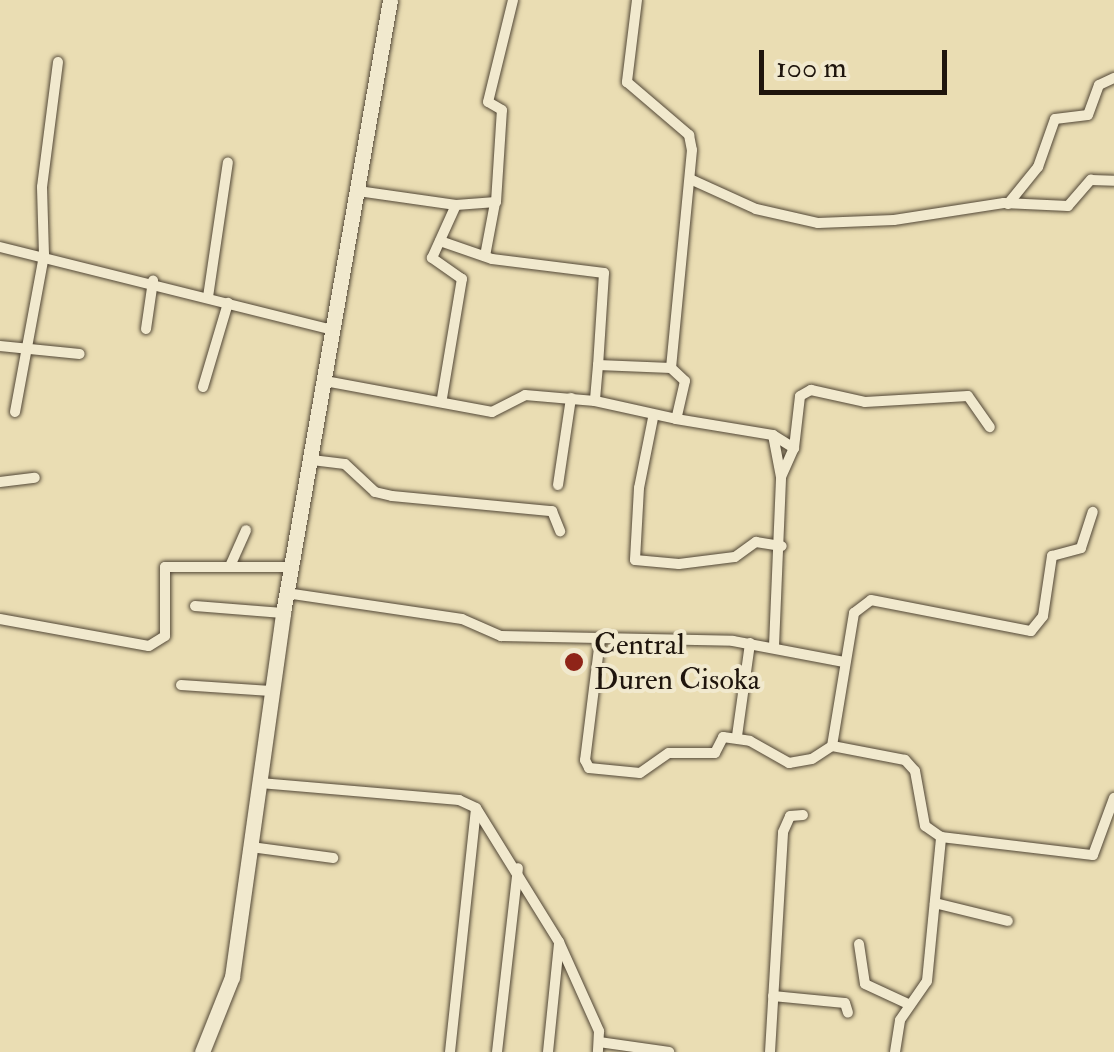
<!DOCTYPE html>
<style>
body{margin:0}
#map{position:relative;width:1114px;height:1052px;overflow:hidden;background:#eaddb3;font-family:"IM FELL Double Pica",serif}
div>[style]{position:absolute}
.roads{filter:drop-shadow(0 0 2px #524736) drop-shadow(0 0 2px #524736)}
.street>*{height:10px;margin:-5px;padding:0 5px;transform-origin:5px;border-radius:5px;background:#f1e9ce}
.secondary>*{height:15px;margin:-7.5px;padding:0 7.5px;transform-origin:7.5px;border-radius:7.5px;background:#f1e9ce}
.dots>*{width:28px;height:28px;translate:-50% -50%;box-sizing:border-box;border:5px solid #f1e9ce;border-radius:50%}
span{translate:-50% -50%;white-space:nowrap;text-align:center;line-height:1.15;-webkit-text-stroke:8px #f1e9ce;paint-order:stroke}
.poi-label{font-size:30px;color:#1f150d}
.left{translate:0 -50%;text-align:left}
.scale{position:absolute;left:759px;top:50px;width:188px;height:45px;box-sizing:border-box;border:5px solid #1f150d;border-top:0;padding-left:12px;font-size:30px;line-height:35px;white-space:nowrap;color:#1f150d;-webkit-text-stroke:8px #f1e9ce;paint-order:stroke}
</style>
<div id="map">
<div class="roads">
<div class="street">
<div style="left:637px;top:0;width:83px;rotate:97deg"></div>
<div style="left:627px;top:82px;width:82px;rotate:40.5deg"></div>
<div style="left:689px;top:135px;width:15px;rotate:79deg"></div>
<div style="left:692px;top:150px;width:219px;rotate:95.5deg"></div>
<div style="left:671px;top:368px;width:19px;rotate:43deg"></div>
<div style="left:685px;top:381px;width:39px;rotate:103deg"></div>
<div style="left:676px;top:419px;width:98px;rotate:9.4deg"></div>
<div style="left:773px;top:435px;width:25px;rotate:32deg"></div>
<div style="left:794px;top:448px;width:52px;rotate:-83.4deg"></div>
<div style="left:800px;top:396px;width:13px;rotate:-29deg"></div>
<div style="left:811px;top:390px;width:55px;rotate:12.5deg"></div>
<div style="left:865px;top:402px;width:103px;rotate:-3.3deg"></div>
<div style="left:968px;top:396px;width:38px;rotate:55deg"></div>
<div style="left:690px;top:179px;width:72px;rotate:24.4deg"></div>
<div style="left:756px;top:209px;width:64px;rotate:12.7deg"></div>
<div style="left:818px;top:223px;width:76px;rotate:-2.3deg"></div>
<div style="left:894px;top:220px;width:111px;rotate:-8.8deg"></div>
<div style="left:1004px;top:203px;width:64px;rotate:2.7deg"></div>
<div style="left:1068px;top:206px;width:35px;rotate:-49deg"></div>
<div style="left:1091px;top:180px;width:23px;rotate:2deg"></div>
<div style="left:358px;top:191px;width:99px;rotate:8.1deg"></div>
<div style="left:456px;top:205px;width:40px;rotate:-4.3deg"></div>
<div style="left:496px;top:202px;width:92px;rotate:-86.3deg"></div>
<div style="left:502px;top:110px;width:16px;rotate:-150deg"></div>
<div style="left:488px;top:102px;width:105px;rotate:-76.2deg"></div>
<div style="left:1008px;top:204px;width:48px;rotate:-51deg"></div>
<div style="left:1038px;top:167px;width:51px;rotate:-70.5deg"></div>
<div style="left:1055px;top:119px;width:33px;rotate:-7deg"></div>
<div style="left:1088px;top:115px;width:32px;rotate:-70deg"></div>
<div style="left:1099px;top:85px;width:17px;rotate:-25deg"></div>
<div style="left:440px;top:241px;width:55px;rotate:19.1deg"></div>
<div style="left:492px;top:259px;width:113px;rotate:7.1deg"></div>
<div style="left:604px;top:273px;width:92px;rotate:93.7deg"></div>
<div style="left:598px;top:365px;width:73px;rotate:2.4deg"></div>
<div style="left:0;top:247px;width:342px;rotate:14deg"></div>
<div style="left:485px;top:256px;width:54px;rotate:-79.3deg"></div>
<div style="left:208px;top:297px;width:136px;rotate:-81.6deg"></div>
<div style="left:146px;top:329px;width:49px;rotate:-81.7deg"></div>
<div style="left:0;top:346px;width:80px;rotate:5.7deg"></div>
<div style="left:598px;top:365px;width:36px;rotate:95deg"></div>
<div style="left:595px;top:401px;width:83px;rotate:12.5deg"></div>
<div style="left:325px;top:381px;width:170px;rotate:10.5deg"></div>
<div style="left:492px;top:412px;width:37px;rotate:-27deg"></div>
<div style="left:525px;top:395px;width:70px;rotate:4.9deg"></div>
<div style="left:203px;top:387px;width:88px;rotate:-73.4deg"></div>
<div style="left:442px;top:398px;width:121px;rotate:-80.5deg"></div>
<div style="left:462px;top:279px;width:37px;rotate:-145deg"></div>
<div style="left:432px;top:258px;width:58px;rotate:-65.6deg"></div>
<div style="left:15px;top:412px;width:160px;rotate:-79.5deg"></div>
<div style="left:44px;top:255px;width:68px;rotate:-91.7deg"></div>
<div style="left:42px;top:187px;width:126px;rotate:-82.7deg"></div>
<div style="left:653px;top:418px;width:71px;rotate:101.3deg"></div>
<div style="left:639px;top:488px;width:72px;rotate:93.2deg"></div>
<div style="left:635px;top:560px;width:44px;rotate:5.2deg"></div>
<div style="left:679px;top:564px;width:56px;rotate:-7.1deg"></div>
<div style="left:735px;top:557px;width:26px;rotate:-36deg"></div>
<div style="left:756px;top:542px;width:26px;rotate:9deg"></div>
<div style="left:773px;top:435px;width:43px;rotate:79.2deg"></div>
<div style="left:312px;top:460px;width:33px;rotate:7deg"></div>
<div style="left:345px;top:464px;width:41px;rotate:43deg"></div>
<div style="left:375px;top:492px;width:17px;rotate:13deg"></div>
<div style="left:392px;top:496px;width:161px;rotate:5.4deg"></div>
<div style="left:552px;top:511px;width:22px;rotate:68deg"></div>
<div style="left:0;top:482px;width:35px;rotate:-7deg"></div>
<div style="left:558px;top:485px;width:88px;rotate:-81.5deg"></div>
<div style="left:231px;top:564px;width:37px;rotate:-66deg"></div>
<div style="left:286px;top:593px;width:178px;rotate:8.4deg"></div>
<div style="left:462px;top:619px;width:43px;rotate:23.6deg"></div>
<div style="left:501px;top:636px;width:232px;rotate:1.2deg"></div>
<div style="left:733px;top:641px;width:113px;rotate:10.7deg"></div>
<div style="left:195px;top:606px;width:88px;rotate:4.5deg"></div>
<div style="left:0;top:619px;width:151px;rotate:10.3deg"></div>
<div style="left:149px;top:646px;width:19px;rotate:-32deg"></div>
<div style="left:165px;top:636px;width:69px;rotate:-90deg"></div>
<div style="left:165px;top:567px;width:126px"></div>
<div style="left:600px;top:640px;width:121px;rotate:97.1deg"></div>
<div style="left:585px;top:760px;width:9px;rotate:63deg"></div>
<div style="left:589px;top:768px;width:51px;rotate:5.6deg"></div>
<div style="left:640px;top:773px;width:35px;rotate:-35deg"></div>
<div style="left:669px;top:753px;width:46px"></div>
<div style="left:715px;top:753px;width:18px;rotate:-63deg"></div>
<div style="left:723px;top:737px;width:27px;rotate:8deg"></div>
<div style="left:750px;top:741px;width:45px;rotate:29.4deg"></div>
<div style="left:789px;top:763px;width:23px;rotate:-10deg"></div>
<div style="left:812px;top:759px;width:24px;rotate:-33deg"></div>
<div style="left:774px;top:646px;width:169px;rotate:-87.6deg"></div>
<div style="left:781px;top:477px;width:32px;rotate:-66deg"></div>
<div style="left:181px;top:685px;width:90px;rotate:3.8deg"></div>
<div style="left:737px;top:736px;width:94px;rotate:-82deg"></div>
<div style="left:260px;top:783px;width:200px;rotate:4.9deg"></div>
<div style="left:459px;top:800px;width:19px;rotate:25deg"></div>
<div style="left:476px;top:808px;width:158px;rotate:58.2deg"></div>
<div style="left:559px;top:942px;width:98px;rotate:65.8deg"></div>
<div style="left:599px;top:1031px;width:21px;rotate:93deg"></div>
<div style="left:941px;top:837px;width:19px;rotate:-145deg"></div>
<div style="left:925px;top:826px;width:56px;rotate:-100.3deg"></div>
<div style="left:915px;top:771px;width:15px;rotate:-132deg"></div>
<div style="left:905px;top:760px;width:74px;rotate:-169.1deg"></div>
<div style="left:832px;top:746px;width:135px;rotate:-80.6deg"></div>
<div style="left:854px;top:613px;width:21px;rotate:-37deg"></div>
<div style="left:871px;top:600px;width:163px;rotate:11deg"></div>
<div style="left:1031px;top:631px;width:19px;rotate:-51deg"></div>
<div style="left:1043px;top:616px;width:61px;rotate:-81.5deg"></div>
<div style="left:1052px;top:556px;width:30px;rotate:-15deg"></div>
<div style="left:1081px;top:548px;width:38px;rotate:-72deg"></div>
<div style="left:251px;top:847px;width:83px;rotate:7.6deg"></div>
<div style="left:935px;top:903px;width:75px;rotate:13.9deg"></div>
<div style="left:859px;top:944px;width:40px;rotate:81.5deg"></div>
<div style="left:865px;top:984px;width:47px;rotate:24.9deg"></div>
<div style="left:773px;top:996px;width:72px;rotate:5.6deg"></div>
<div style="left:845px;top:1003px;width:10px;rotate:73deg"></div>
<div style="left:599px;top:1042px;width:71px;rotate:8.1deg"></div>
<div style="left:450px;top:1052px;width:244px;rotate:-83.9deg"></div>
<div style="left:497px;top:1052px;width:185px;rotate:-83.5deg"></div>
<div style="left:548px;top:1052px;width:110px;rotate:-84.2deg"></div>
<div style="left:770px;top:1052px;width:220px;rotate:-86.6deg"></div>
<div style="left:783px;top:832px;width:17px;rotate:-66deg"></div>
<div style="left:790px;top:816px;width:13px;rotate:-4deg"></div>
<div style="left:895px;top:1052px;width:32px;rotate:-81deg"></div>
<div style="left:900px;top:1020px;width:47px;rotate:-55.3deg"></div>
<div style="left:927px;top:981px;width:145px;rotate:-84.4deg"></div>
<div style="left:941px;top:837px;width:153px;rotate:6.8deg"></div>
<div style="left:1093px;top:855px;width:61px;rotate:-69.8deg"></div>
</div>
<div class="secondary">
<div style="left:202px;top:1052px;width:81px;rotate:-68.2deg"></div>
<div style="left:232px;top:977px;width:368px;rotate:-82deg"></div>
<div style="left:283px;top:613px;width:622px;rotate:-80.1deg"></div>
</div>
</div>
<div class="dots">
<div style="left:574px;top:662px;background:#8f2418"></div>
</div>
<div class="poi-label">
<span class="left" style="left:594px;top:662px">Central<br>Duren Cisoka</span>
</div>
<div class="scale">100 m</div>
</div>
